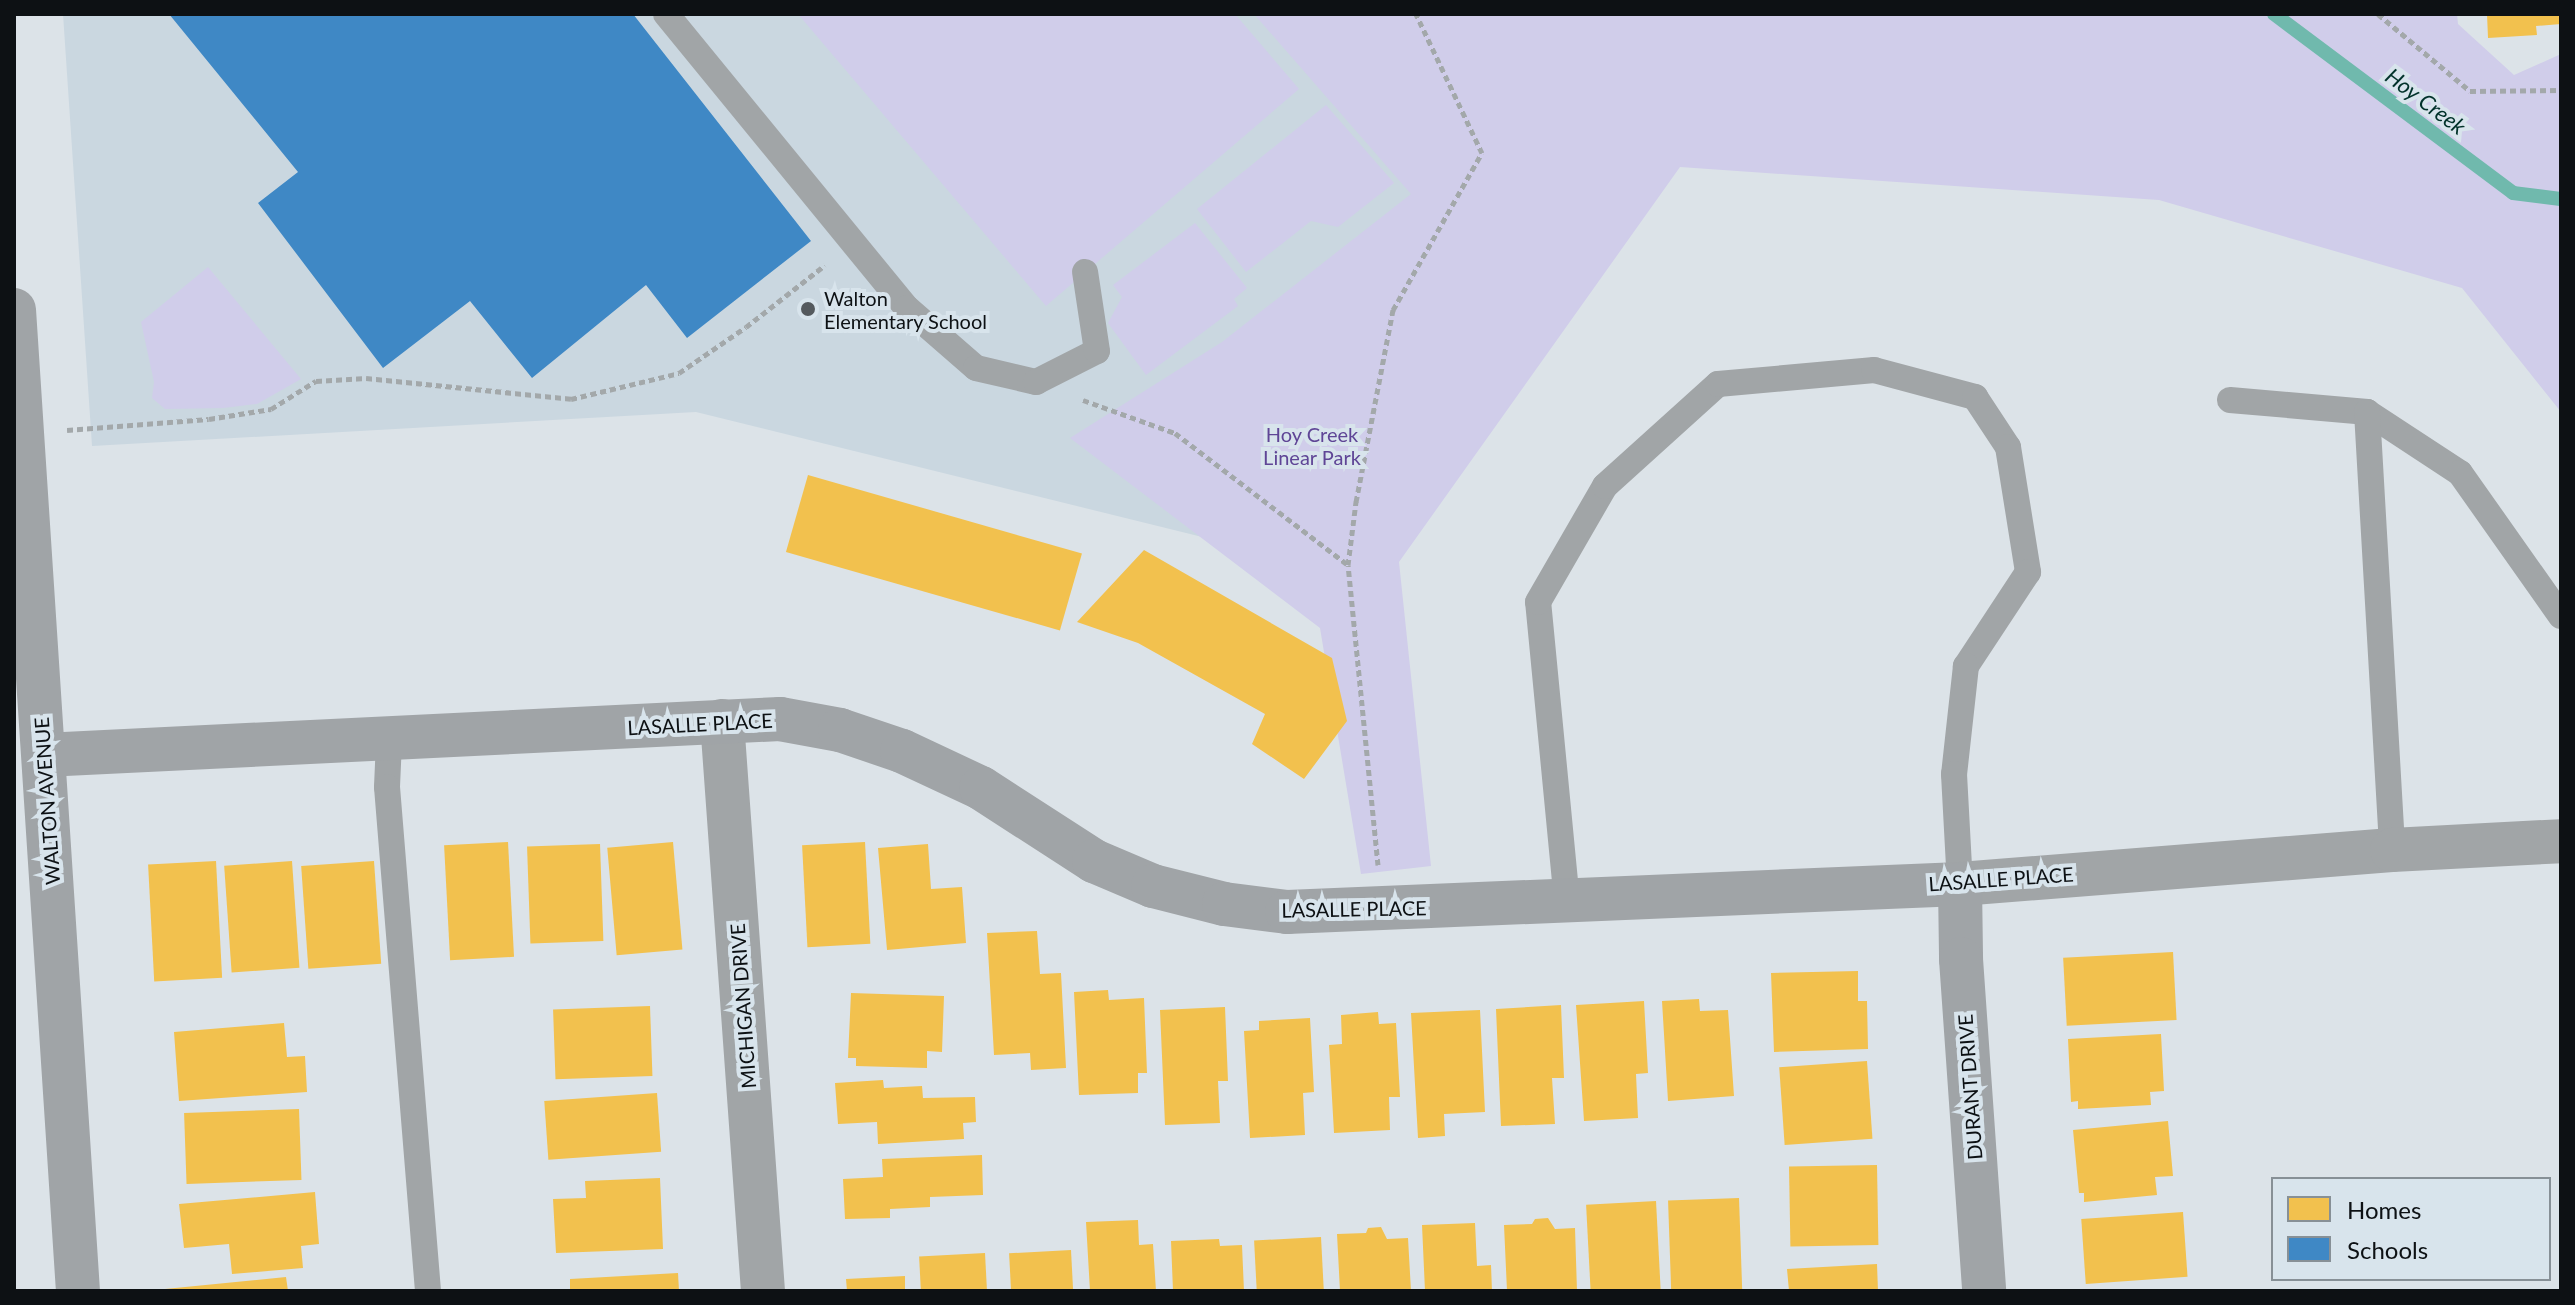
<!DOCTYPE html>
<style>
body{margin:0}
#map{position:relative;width:2575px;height:1305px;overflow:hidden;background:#dce3e8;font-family:Lato,sans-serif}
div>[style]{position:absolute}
.built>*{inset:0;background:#cad7e0}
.green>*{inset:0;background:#d0cdea}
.homes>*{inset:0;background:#f2c14e;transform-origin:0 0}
.schools>*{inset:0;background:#3f88c5}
.stream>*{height:14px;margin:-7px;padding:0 7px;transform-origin:7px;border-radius:7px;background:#70b9ad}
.path>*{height:5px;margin-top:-2.5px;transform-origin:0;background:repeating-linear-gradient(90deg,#a3a8aa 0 6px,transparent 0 10px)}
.lane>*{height:26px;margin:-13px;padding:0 13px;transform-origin:13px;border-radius:13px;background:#a1a5a7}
.street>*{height:44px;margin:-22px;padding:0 22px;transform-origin:22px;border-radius:22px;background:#a1a5a7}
.secondary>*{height:44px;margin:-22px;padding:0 22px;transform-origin:22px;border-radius:22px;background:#a0a4a7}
.dots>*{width:22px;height:22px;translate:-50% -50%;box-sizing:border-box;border:4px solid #d8e4ec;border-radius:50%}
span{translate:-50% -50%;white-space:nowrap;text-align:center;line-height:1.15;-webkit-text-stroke:8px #d8e4ec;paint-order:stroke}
.poi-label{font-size:20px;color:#0d1114}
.left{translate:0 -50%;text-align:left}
.park-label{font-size:20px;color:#5f4596}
.street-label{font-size:20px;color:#0d1114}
.water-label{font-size:22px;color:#01322a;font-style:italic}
.frame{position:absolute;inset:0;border:16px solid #0d1114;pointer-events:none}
.legend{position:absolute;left:2271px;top:1177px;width:280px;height:104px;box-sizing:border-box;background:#d8e4ec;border:2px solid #879096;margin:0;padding:10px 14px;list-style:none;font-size:24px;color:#0d1114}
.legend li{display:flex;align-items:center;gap:16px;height:40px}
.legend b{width:40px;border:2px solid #879096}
</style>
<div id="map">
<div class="built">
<div style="clip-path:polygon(63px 14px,1479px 14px,1483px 75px,1259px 551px,696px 412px,92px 446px)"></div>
</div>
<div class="green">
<div style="clip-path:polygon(798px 14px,1235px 14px,1299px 89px,1046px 306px)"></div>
<div style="clip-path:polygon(1254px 14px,2457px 14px,2458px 24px,2514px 75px,2561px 54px,2561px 412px,2462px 288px,2159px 200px,1680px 167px,1399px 562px,1431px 866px,1361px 874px,1320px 628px,1070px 438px,1222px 342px,1411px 194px)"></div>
<div style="clip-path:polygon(1326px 105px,1394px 183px,1338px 227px,1311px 221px,1246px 272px,1197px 209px)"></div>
<div style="clip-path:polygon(1195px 223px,1247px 288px,1234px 299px,1238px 306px,1146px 375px,1108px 323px,1122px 297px,1113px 285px)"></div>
<div style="clip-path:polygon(208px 267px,301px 379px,257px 404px,223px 408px,165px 409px,152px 398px,154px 382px,141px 322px)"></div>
</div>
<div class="homes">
<div style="clip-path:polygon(2487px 14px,2561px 14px,2561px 24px,2536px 26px,2537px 35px,2488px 38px)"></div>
<div style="left:808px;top:475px;width:285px;height:80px;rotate:16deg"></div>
<div style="clip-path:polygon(1144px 550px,1332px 658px,1347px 721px,1304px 779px,1252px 744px,1265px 714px,1138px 643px,1077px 622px)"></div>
<div style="left:508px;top:842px;width:115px;height:64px;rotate:87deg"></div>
<div style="left:673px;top:842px;width:108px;height:66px;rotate:85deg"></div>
<div style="left:865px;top:842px;width:102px;height:63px;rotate:87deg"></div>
<div style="left:600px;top:844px;width:97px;height:73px;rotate:88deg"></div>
<div style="clip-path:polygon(928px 844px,931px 889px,962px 887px,966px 943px,887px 950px,878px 848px)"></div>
<div style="left:216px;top:861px;width:117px;height:68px;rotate:87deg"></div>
<div style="left:292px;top:861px;width:107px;height:68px;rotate:86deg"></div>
<div style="left:374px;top:861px;width:103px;height:73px;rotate:86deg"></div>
<div style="clip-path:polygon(1037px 931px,1040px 974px,1061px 973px,1066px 1068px,1031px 1070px,1030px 1053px,994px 1055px,987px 933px)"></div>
<div style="left:2173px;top:952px;width:68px;height:110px;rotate:87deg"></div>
<div style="clip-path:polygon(1858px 971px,1858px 1001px,1867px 1001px,1868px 1049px,1774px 1052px,1771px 973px)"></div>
<div style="clip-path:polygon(1108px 990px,1109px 1000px,1144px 998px,1147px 1073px,1138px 1073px,1138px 1093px,1079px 1095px,1074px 992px)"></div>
<div style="clip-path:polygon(851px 993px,944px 996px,942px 1052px,927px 1051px,927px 1068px,856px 1066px,856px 1058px,848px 1058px)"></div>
<div style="clip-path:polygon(1699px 999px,1700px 1011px,1728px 1010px,1734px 1096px,1668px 1101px,1662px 1001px)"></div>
<div style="clip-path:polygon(1644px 1001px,1648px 1073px,1636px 1074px,1638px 1118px,1584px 1121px,1576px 1005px)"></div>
<div style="clip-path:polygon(1561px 1005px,1564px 1078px,1552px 1078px,1555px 1124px,1501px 1126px,1496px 1009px)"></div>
<div style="left:650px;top:1006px;width:70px;height:97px;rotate:88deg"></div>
<div style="clip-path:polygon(1225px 1007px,1228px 1081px,1218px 1081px,1220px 1123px,1165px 1125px,1160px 1010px)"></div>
<div style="clip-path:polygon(1480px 1010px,1485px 1112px,1444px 1114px,1445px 1136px,1418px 1138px,1411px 1013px)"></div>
<div style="clip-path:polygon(1378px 1012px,1379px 1024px,1396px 1023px,1400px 1097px,1389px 1097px,1390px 1130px,1334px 1133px,1329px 1045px,1342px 1044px,1341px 1015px)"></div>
<div style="clip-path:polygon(1310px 1018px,1314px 1092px,1303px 1093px,1305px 1135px,1250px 1138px,1244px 1031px,1259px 1030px,1259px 1021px)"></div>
<div style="clip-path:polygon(284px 1023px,287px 1057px,305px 1056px,307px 1092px,179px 1101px,174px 1032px)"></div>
<div style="clip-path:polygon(2161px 1034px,2164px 1091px,2150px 1092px,2151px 1105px,2078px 1109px,2078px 1101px,2071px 1102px,2068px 1039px)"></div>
<div style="left:1867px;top:1061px;width:78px;height:88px;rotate:86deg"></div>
<div style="clip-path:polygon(883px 1080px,884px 1088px,922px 1086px,923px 1098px,975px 1097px,976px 1122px,963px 1123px,964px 1139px,878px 1144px,877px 1122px,838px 1124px,835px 1083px)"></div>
<div style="left:657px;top:1093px;width:59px;height:113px;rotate:86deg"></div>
<div style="left:299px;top:1109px;width:71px;height:115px;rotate:88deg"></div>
<div style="clip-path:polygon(2168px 1121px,2173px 1176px,2155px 1177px,2157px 1195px,2084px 1202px,2084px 1193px,2079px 1193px,2073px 1130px)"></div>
<div style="clip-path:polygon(982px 1155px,983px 1195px,930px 1197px,930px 1207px,890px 1209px,890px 1218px,845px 1219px,843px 1179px,883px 1177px,882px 1159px)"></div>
<div style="left:1877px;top:1165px;width:80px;height:88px;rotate:89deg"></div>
<div style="clip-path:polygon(660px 1178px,663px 1249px,556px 1253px,553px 1199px,586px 1198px,585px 1181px)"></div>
<div style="clip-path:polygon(315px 1192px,319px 1244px,301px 1246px,303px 1268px,232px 1274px,229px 1244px,184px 1248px,179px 1204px)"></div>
<div style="left:1739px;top:1198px;width:93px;height:71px;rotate:88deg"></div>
<div style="left:1656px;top:1201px;width:89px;height:70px;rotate:87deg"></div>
<div style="left:2183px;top:1212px;width:65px;height:102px;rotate:86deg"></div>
<div style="clip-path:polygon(1548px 1218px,1555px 1229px,1575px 1228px,1577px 1291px,1507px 1291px,1504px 1225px,1532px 1224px,1535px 1219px)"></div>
<div style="clip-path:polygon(1138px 1220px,1139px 1245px,1153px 1244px,1156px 1291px,1090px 1291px,1086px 1222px)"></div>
<div style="clip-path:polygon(1475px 1223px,1477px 1266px,1491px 1265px,1492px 1291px,1425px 1291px,1422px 1225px)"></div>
<div style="clip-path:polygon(1381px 1227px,1387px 1239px,1408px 1238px,1411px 1291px,1340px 1291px,1337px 1234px,1366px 1233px,1368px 1228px)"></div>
<div style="left:1321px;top:1237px;width:54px;height:67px;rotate:87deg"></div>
<div style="clip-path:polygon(1219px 1239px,1220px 1246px,1242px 1245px,1244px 1291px,1173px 1291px,1171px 1241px)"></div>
<div style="left:1071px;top:1250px;width:41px;height:62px;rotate:87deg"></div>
<div style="left:985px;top:1253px;width:38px;height:66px;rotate:87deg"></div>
<div style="clip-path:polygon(1877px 1264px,1878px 1291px,1789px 1291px,1787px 1269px)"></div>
<div style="clip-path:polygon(678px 1273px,679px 1291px,570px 1291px,570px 1279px)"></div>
<div style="clip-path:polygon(905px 1276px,905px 1291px,847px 1291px,846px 1279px)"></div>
<div style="clip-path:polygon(286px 1277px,288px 1291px,165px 1291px,165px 1289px)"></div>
</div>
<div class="schools">
<div style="clip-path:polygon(169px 14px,633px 14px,811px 241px,687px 338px,646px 285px,532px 378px,470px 301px,383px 368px,258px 203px,298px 172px)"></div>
</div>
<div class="stream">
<div style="left:2274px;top:14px;width:299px;rotate:36.8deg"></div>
<div style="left:2513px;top:193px;width:48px;rotate:7.1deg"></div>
</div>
<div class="path">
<div style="left:2378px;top:14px;width:120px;rotate:39.9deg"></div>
<div style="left:2470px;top:91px;width:91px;rotate:-0.6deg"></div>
<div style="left:1083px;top:400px;width:98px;rotate:19.7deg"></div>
<div style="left:1175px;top:433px;width:216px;rotate:37.3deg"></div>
<div style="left:67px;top:430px;width:142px;rotate:-4.4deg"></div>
<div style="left:209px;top:419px;width:63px;rotate:-9.2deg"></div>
<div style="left:271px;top:409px;width:53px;rotate:-31.9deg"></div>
<div style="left:316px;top:381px;width:50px;rotate:-3.4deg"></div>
<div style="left:366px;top:378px;width:206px;rotate:5.8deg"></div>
<div style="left:571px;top:399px;width:111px;rotate:-13.5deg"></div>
<div style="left:679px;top:373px;width:81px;rotate:-34.5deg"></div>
<div style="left:746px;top:327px;width:100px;rotate:-38.1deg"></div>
<div style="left:1378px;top:865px;width:301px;rotate:-95.7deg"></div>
<div style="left:1348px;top:565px;width:64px;rotate:-82.8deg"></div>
<div style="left:1356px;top:502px;width:196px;rotate:-79.1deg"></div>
<div style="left:1393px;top:310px;width:180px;rotate:-60.5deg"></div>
<div style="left:1482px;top:153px;width:154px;rotate:-115.4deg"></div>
</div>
<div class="lane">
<div style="left:666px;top:14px;width:380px;rotate:50.7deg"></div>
<div style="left:907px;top:308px;width:91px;rotate:41deg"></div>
<div style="left:976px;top:368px;width:62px;rotate:13.1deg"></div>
<div style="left:1036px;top:382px;width:68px;rotate:-26.9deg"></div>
<div style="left:1097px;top:351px;width:80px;rotate:-98.6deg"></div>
<div style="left:2230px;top:400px;width:138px;rotate:5deg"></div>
<div style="left:2367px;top:412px;width:111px;rotate:33.3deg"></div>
<div style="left:2460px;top:473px;width:175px;rotate:54.8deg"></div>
<div style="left:2367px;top:412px;width:439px;rotate:86.7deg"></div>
<div style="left:389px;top:741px;width:46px;rotate:92.5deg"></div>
<div style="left:387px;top:787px;width:506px;rotate:85.35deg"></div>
<div style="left:1567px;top:902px;width:301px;rotate:-95.5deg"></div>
<div style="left:1538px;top:602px;width:134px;rotate:-60deg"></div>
<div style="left:1605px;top:486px;width:152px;rotate:-42.1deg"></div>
<div style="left:1718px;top:384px;width:157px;rotate:-5.1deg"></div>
<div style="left:1874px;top:370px;width:105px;rotate:15deg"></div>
<div style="left:1975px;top:397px;width:60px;rotate:56.6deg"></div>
<div style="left:2008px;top:447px;width:127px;rotate:80.9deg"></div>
<div style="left:2028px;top:572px;width:113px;rotate:123.4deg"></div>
<div style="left:1966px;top:666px;width:109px;rotate:96.3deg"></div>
<div style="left:1954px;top:774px;width:110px;rotate:86.9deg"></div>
</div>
<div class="street">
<div style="left:722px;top:721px;width:571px;rotate:85.89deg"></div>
<div style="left:1960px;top:884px;width:433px;rotate:-4.5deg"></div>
<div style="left:2392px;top:850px;width:169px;rotate:-3deg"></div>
</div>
<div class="secondary">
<div style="left:14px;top:310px;width:983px;rotate:86.27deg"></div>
<div style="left:44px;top:755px;width:737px;rotate:-2.8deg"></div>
<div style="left:780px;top:719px;width:61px;rotate:10.4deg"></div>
<div style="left:840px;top:730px;width:65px;rotate:18.7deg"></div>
<div style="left:902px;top:751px;width:87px;rotate:25.1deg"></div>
<div style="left:981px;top:788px;width:135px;rotate:32.9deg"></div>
<div style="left:1094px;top:861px;width:64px;rotate:23deg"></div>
<div style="left:1153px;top:886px;width:73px;rotate:14.2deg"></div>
<div style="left:1224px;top:904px;width:64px;rotate:7.2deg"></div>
<div style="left:1287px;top:912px;width:674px;rotate:-2.38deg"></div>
<div style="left:1960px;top:884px;width:75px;rotate:89.2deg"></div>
<div style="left:1961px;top:959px;width:333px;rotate:86deg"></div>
</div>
<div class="dots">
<div style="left:808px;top:309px;background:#555a5e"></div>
</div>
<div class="poi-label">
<span class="left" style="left:824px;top:310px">Walton<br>Elementary School</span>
</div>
<div class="park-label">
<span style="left:1312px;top:446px">Hoy Creek<br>Linear Park</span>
</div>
<div class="street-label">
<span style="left:700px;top:724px;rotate:-3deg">LASALLE PLACE</span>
<span style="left:47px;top:801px;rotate:-94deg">WALTON AVENUE</span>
<span style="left:2001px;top:879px;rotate:-4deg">LASALLE PLACE</span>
<span style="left:1354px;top:909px;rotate:-1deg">LASALLE PLACE</span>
<span style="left:743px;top:1006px;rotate:-94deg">MICHIGAN DRIVE</span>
<span style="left:1970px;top:1087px;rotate:-94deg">DURANT DRIVE</span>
</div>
<div class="water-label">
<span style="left:2426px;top:101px;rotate:37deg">Hoy Creek</span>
</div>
<div class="frame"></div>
<ul class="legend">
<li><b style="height:22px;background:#f2c14e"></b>Homes</li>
<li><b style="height:22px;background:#3f88c5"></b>Schools</li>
</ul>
</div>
